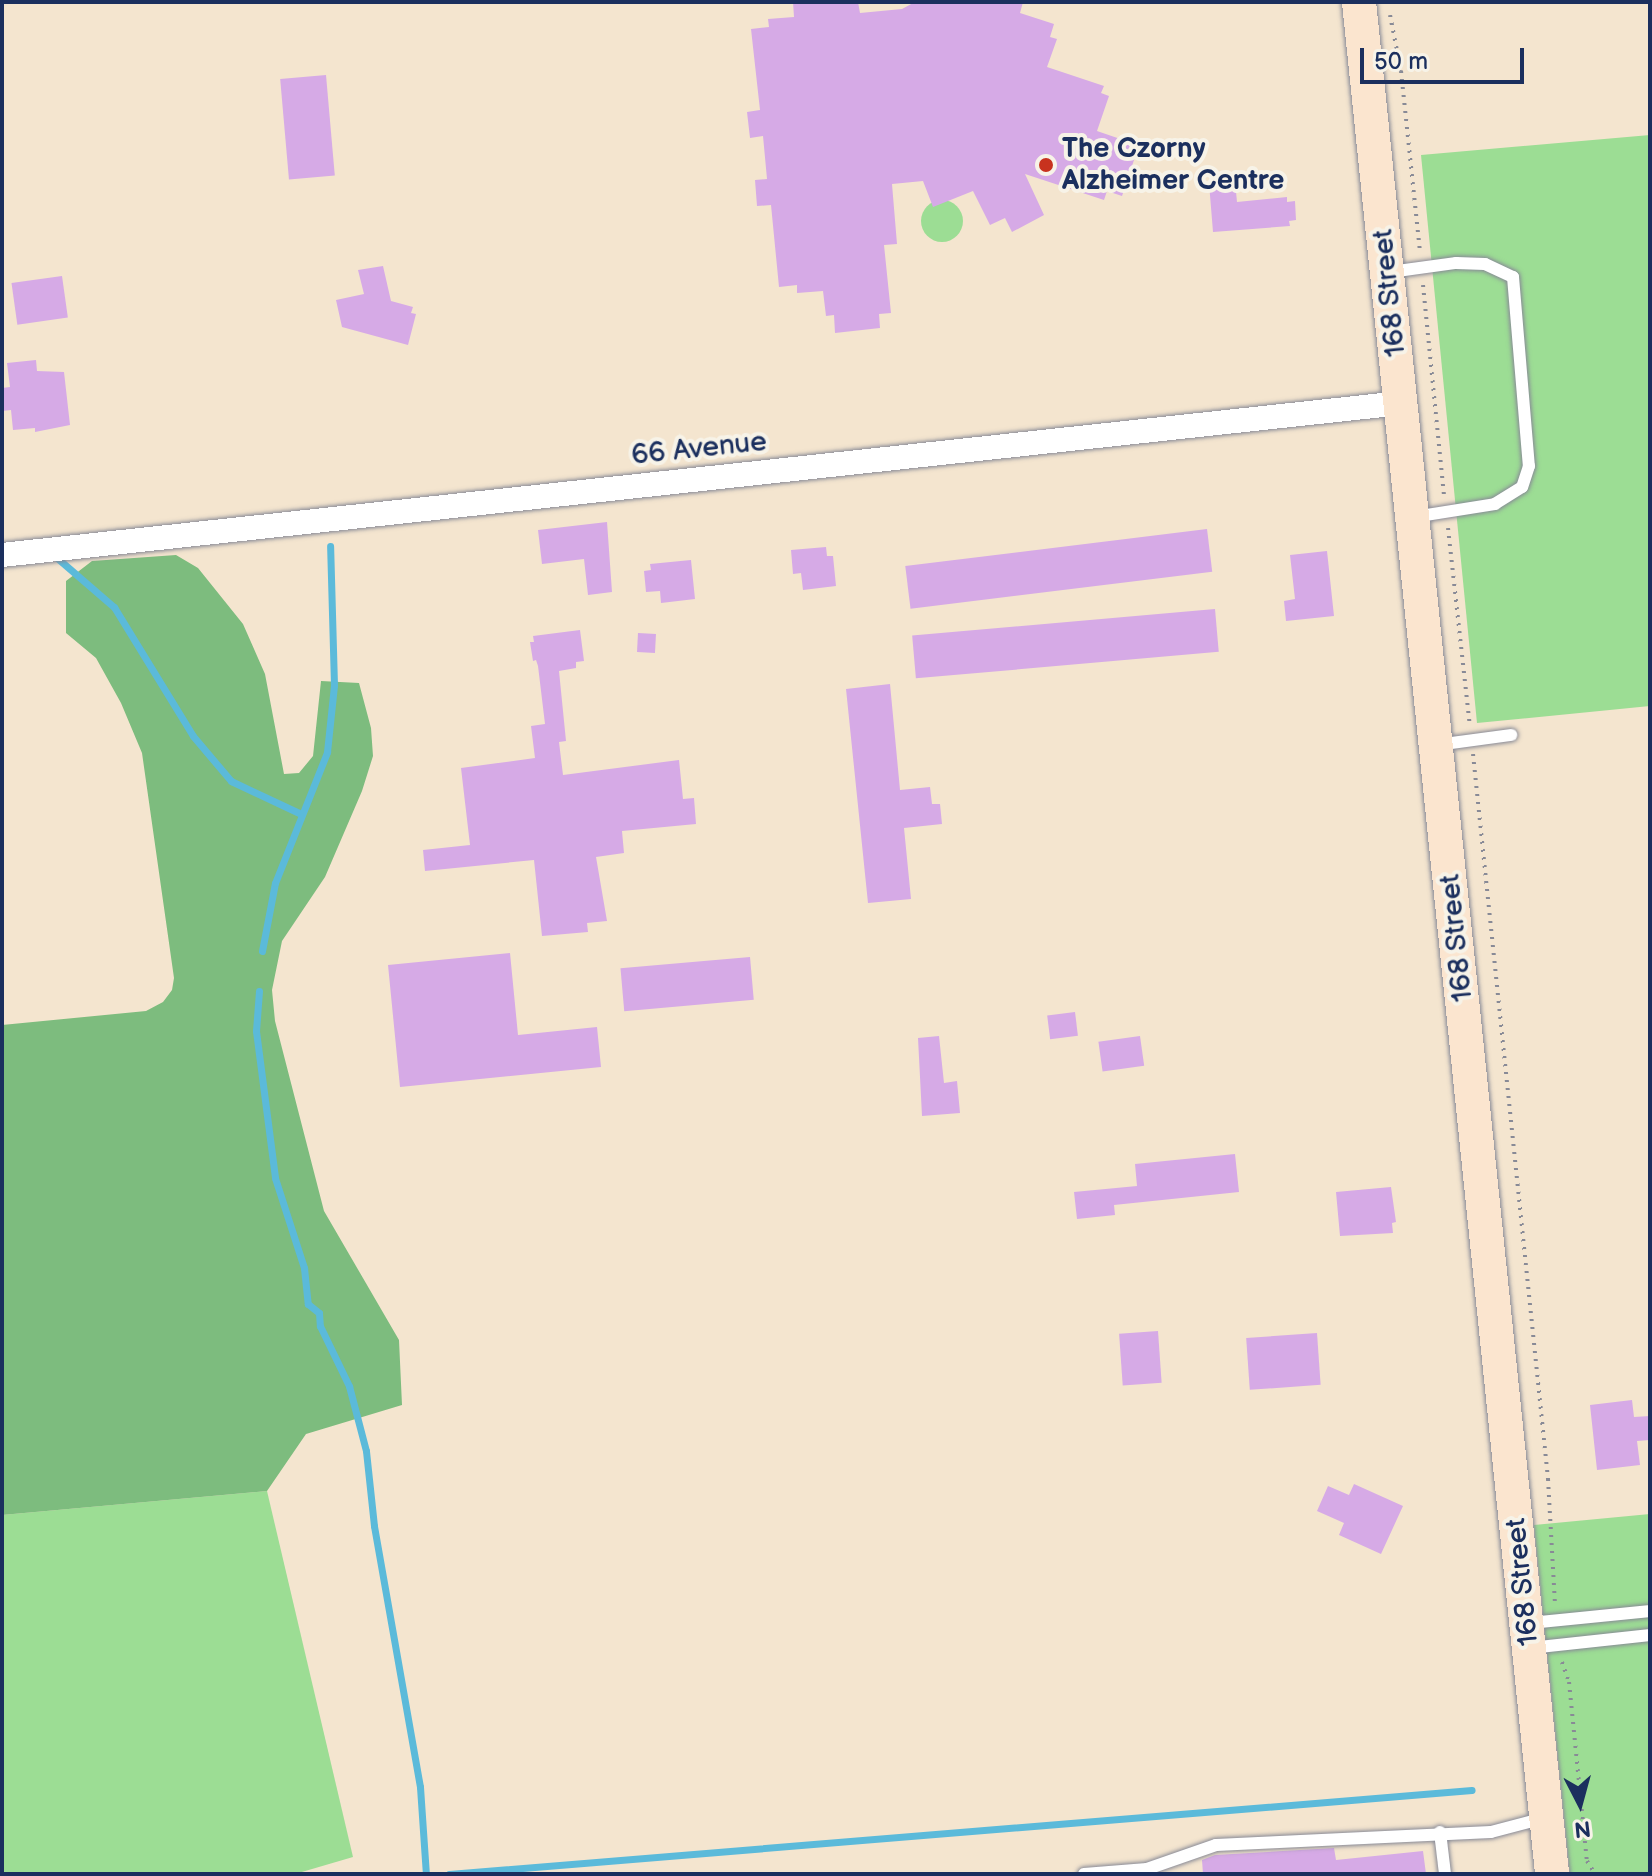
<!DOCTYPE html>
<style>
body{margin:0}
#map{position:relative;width:1652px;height:1876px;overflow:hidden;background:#f4e5cf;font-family:"Balsamiq Sans",sans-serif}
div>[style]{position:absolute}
.green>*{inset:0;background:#9cdd94}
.round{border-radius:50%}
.forest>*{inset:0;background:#7dbc7e}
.stream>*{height:7px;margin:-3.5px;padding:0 3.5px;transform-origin:3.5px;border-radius:3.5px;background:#5bbada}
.building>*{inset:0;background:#d6aae6;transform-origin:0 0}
.path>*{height:4px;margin-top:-2px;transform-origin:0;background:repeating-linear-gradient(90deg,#888a96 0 2px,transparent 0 8px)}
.roads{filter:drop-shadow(0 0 2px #888a96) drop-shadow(0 0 2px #888a96)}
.service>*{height:12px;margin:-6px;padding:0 6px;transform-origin:6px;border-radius:6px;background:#fff}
.minor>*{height:24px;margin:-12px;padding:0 12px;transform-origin:12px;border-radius:12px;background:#fff}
.secondary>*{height:34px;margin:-17px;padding:0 17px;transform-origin:17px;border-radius:17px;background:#fbe5cf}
.dots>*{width:22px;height:22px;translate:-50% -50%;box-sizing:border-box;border:4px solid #f7f3e8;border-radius:50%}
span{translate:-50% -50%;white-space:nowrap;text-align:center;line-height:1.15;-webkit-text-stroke:8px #f7f3e8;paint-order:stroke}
.poi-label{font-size:28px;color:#1b2f5e;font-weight:700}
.left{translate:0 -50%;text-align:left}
.street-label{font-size:28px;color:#1b2f5e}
.frame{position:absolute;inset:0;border:4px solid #1b2f5e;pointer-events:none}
.north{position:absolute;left:1540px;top:1764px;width:80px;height:80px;-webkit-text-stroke:6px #f7f3e8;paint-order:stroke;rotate:174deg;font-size:22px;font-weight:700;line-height:32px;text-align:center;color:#1b2f5e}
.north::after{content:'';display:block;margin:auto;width:28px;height:36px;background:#1b2f5e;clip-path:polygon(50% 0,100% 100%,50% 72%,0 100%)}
.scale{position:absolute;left:1360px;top:48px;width:164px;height:36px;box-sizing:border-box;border:4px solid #1b2f5e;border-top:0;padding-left:10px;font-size:24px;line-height:28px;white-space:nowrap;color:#1b2f5e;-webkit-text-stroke:6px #f7f3e8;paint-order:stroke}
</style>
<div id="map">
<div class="green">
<div style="clip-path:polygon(1650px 135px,1650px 706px,1477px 723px,1421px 155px)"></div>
<div class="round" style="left:921px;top:200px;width:42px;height:42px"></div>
<div style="clip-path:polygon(267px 1491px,353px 1857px,295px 1874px,2px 1874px,2px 1515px)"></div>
<div style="clip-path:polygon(1650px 1514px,1650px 1874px,1570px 1874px,1534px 1525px)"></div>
</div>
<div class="forest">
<div style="clip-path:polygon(176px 555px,198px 568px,243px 624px,265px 674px,284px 774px,299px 773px,313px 756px,321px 681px,359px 683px,371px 728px,373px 756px,362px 791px,325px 877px,282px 941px,272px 990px,275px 1021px,324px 1211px,399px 1340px,402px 1405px,306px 1434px,267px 1491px,2px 1515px,2px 1025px,146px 1011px,163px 1002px,172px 990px,174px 978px,142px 753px,121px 703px,96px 658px,66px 633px,66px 581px,92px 561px)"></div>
</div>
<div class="stream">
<div style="left:56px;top:557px;width:77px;rotate:40.8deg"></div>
<div style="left:114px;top:607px;width:151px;rotate:58.5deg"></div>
<div style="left:193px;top:736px;width:59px;rotate:49.8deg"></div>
<div style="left:231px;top:781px;width:77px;rotate:25.2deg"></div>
<div style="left:262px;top:951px;width:69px;rotate:-79.2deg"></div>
<div style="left:275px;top:883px;width:141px;rotate:-68.3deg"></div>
<div style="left:327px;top:752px;width:67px;rotate:-84deg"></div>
<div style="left:334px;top:685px;width:139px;rotate:-91.6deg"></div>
<div style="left:259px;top:991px;width:40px;rotate:94.3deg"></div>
<div style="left:256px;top:1031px;width:148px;rotate:82.6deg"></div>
<div style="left:275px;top:1178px;width:95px;rotate:72.1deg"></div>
<div style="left:304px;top:1268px;width:36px;rotate:84deg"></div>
<div style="left:308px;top:1304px;width:14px;rotate:39deg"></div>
<div style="left:319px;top:1313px;width:13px;rotate:86deg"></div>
<div style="left:320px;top:1326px;width:67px;rotate:64.2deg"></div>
<div style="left:349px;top:1386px;width:67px;rotate:75.3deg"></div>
<div style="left:366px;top:1451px;width:75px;rotate:83.9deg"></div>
<div style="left:374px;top:1526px;width:265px;rotate:80deg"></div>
<div style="left:420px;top:1787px;width:87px;rotate:86.1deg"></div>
<div style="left:449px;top:1874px;width:1026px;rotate:-4.69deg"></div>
</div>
<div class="building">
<div style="clip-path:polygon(793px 2px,858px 2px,860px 13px,902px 9px,915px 2px,1023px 2px,1020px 13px,1054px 24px,1050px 37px,1057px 39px,1047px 67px,1104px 86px,1101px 93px,1109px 96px,1097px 131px,1132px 143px,1129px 152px,1136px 154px,1122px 196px,1107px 191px,1104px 200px,1025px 174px,1044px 215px,1012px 232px,1005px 218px,990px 225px,973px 191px,933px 207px,923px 181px,892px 184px,897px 244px,884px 245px,891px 313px,879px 314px,880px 328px,835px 333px,834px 315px,826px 316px,823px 291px,797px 293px,797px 285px,779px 287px,771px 205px,757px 206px,755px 180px,767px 179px,763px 136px,750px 138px,747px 112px,760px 110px,751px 29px,769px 27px,768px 19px,794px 17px)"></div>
<div style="left:326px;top:75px;width:101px;height:46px;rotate:85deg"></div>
<div style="clip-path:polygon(1235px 181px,1237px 202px,1287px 197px,1287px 202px,1295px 201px,1296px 220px,1289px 221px,1290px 226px,1213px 232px,1209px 183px)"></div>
<div style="clip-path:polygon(383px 266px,391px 301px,413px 307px,411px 313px,416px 314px,408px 345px,342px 327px,336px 300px,364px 294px,358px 270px)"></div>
<div style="left:62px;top:276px;width:42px;height:51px;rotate:82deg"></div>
<div style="clip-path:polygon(36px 360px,37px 371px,64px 372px,70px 425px,35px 432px,35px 428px,13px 430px,11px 410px,2px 411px,2px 388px,10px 387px,7px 363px)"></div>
<div style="clip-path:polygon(607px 522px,612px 592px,588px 595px,584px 559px,542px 564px,538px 530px)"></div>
<div style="left:1207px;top:529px;width:43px;height:304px;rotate:83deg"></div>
<div style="clip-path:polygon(826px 547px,827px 556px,833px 556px,836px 586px,803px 590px,801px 573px,793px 574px,791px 550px)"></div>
<div style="clip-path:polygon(1327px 551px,1334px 616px,1286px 621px,1284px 601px,1295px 599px,1290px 555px)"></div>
<div style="clip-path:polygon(691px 560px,695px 599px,661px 603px,660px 591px,646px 592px,644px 571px,651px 570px,650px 564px)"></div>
<div style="left:1215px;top:609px;width:43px;height:304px;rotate:85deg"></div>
<div style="clip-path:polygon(580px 630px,584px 661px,576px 662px,576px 668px,559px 671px,566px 741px,559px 742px,563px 775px,679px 760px,683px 799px,694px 798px,696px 824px,622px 831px,624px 853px,596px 857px,607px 921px,587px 923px,588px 932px,542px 936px,534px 860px,425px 871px,423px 850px,470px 845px,461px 768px,535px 758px,531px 726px,545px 724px,538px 666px,536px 660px,533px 661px,530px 642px,534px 642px,533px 636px)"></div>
<div style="left:638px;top:633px;width:18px;height:19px;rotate:3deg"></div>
<div style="clip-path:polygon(890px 684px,900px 790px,930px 787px,932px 804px,940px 804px,942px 824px,904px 828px,911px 899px,868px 903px,846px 689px)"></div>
<div style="clip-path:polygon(510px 953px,518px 1035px,597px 1027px,601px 1067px,400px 1087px,388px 965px)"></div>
<div style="left:750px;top:957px;width:43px;height:130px;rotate:85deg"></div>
<div style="left:1075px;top:1012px;width:24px;height:28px;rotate:83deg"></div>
<div style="clip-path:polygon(939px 1036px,944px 1083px,957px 1081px,960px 1113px,922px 1116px,918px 1038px)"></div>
<div style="left:1140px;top:1036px;width:30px;height:42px;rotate:82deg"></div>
<div style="clip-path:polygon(1235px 1154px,1239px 1192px,1114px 1205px,1115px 1215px,1077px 1219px,1074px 1192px,1137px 1186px,1135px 1164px)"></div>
<div style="clip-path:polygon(1391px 1187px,1396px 1222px,1392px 1223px,1393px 1233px,1340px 1236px,1336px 1192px)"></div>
<div style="left:1158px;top:1331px;width:52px;height:39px;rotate:86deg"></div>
<div style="left:1317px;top:1333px;width:52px;height:71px;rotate:86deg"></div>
<div style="clip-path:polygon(1632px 1400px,1634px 1417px,1650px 1416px,1650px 1440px,1637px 1441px,1640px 1465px,1597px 1470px,1590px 1405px)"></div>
<div style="clip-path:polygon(1354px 1484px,1403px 1506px,1381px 1554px,1339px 1535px,1344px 1523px,1317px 1511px,1328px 1486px,1349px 1495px)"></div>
<div style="clip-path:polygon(1334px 1848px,1336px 1860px,1423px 1851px,1426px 1874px,1203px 1874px,1202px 1860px,1215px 1855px)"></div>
</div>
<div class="path">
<div style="left:1390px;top:15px;width:57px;rotate:78.9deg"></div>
<div style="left:1401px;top:71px;width:182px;rotate:84deg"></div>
<div style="left:1423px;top:285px;width:211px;rotate:84.3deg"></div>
<div style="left:1448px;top:528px;width:199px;rotate:83.7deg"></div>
<div style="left:1473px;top:754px;width:729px;rotate:84.09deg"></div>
<div style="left:1548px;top:1479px;width:127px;rotate:86.8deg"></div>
<div style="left:1562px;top:1662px;width:21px;rotate:71deg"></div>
<div style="left:1569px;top:1682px;width:180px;rotate:84.3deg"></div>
<div style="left:1587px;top:1861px;width:15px;rotate:58deg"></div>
</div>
<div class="roads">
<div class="service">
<div style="left:1390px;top:272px;width:67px;rotate:-7.8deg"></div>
<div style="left:1456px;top:263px;width:29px;rotate:2deg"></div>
<div style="left:1485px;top:264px;width:31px;rotate:25deg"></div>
<div style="left:1513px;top:277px;width:190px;rotate:85.2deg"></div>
<div style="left:1529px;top:466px;width:22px;rotate:108deg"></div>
<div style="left:1522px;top:487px;width:32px;rotate:148deg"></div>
<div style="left:1495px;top:504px;width:82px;rotate:170.9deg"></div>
<div style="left:1437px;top:745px;width:75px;rotate:-7.7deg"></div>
<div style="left:1530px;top:1623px;width:121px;rotate:-5.7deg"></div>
<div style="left:1530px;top:1648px;width:121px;rotate:-6.2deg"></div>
<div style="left:1440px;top:1832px;width:42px;rotate:83.2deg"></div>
<div style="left:1084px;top:1874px;width:63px;rotate:-4.5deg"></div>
<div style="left:1147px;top:1869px;width:73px;rotate:-19.2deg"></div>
<div style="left:1216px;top:1845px;width:275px;rotate:-2.7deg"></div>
<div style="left:1491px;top:1832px;width:55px;rotate:-14.8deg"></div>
</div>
<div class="minor">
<div style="left:2px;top:555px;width:1408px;rotate:-6.2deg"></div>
</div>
<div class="secondary">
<div style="left:1359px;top:2px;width:1882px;rotate:84.11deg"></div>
</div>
</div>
<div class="dots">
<div style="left:1046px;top:165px;background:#c8321e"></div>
</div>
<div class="poi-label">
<span class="left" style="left:1062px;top:165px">The Czorny<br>Alzheimer Centre</span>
</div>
<div class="street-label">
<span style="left:1390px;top:293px;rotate:-96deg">168 Street</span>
<span style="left:699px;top:449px;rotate:-6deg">66 Avenue</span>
<span style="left:1457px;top:938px;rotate:-96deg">168 Street</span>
<span style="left:1523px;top:1582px;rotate:-96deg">168 Street</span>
</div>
<div class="frame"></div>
<div class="north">N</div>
<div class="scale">50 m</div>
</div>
